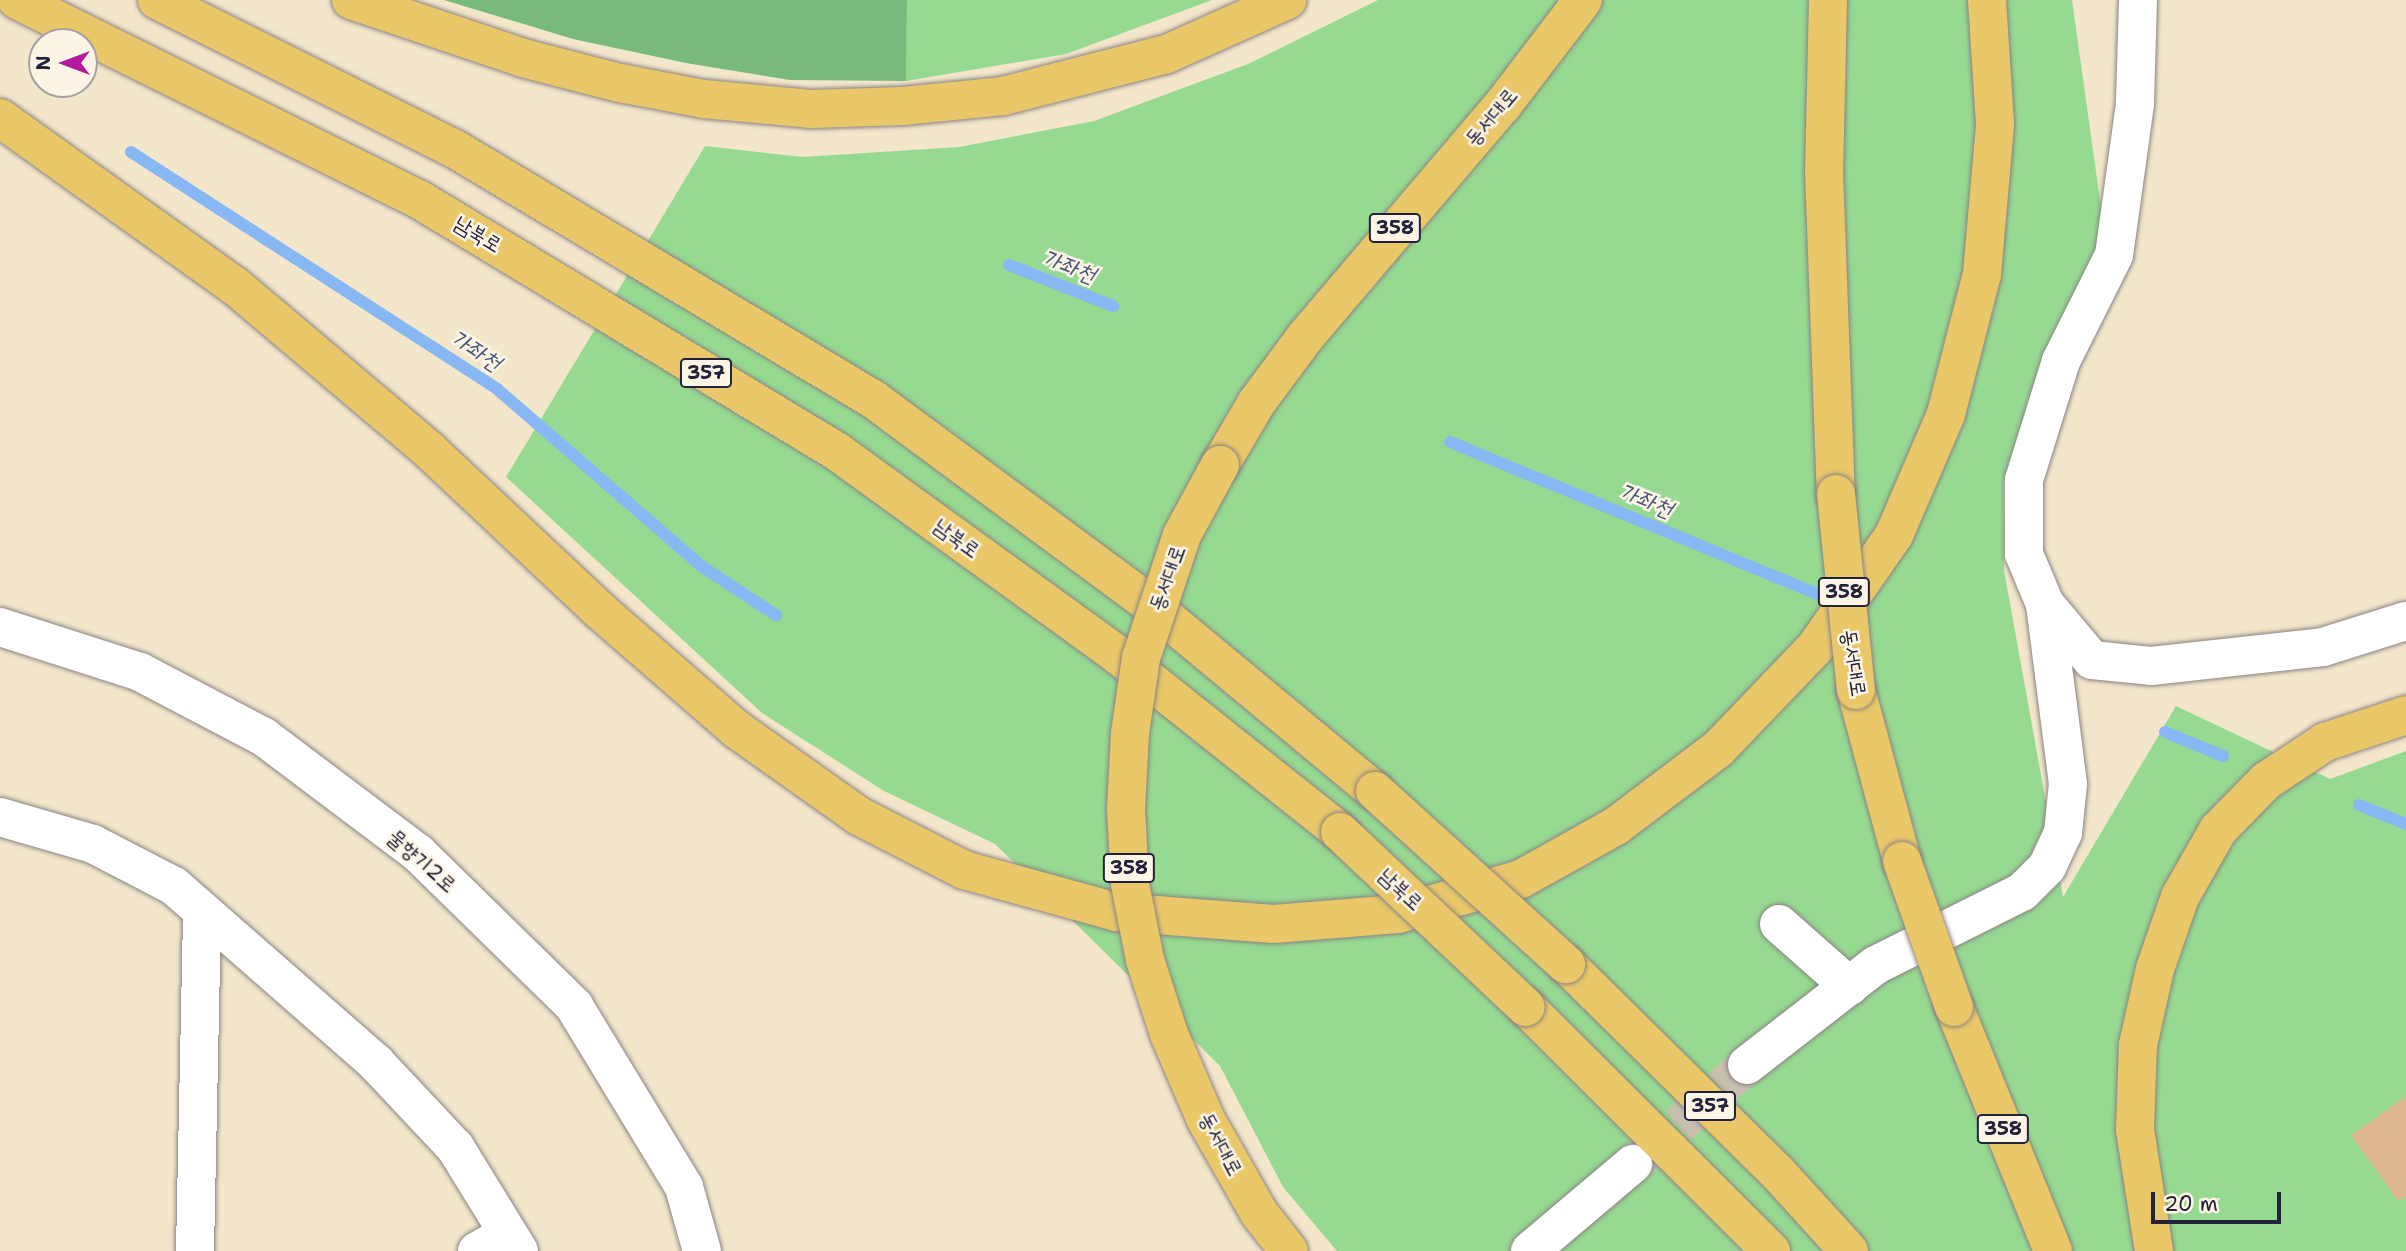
<!DOCTYPE html>
<meta charset="utf-8">
<style>
body{margin:0}
#map{position:relative;width:2406px;height:1251px;overflow:hidden;background:#f3e6cb;font-family:"Shantell Sans","Poor Story",sans-serif}
div>[style]{position:absolute}
.green>*{inset:0;background:#96da92}
.forest>*{inset:0;background:#78ba7c}
.stream>*{height:12px;margin:-6px;padding:0 6px;transform-origin:6px;border-radius:6px;background:#87b8f3}
.building>*{inset:0;background:#dcb692}
.minor-tunnel>*{height:38px;margin-top:-19px;transform-origin:0;background:repeating-linear-gradient(90deg,#c9bfae 0 38px,transparent 0 57px)}
.roads{filter:drop-shadow(0 0 2px #8a8483) drop-shadow(0 0 2px #8a8483)}
.minor>*{height:38px;margin:-19px;padding:0 19px;transform-origin:19px;border-radius:19px;background:#fff}
.major>*{height:38px;margin:-19px;padding:0 19px;transform-origin:19px;border-radius:19px;background:#eac769}
.highway>*{height:38px;margin:-19px;padding:0 19px;transform-origin:19px;border-radius:19px;background:#eac769}
.bridges{filter:drop-shadow(0 0 2px #8a8483) drop-shadow(0 0 2px #8a8483)}
.major-bridge>*{height:38px;margin:-19px;padding:0 19px;transform-origin:19px;border-radius:19px;background:#eac769}
.highway-bridge>*{height:38px;margin:-19px;padding:0 19px;transform-origin:19px;border-radius:19px;background:#eac769}
span{translate:-50% -50%;white-space:nowrap;text-align:center;line-height:1.15;-webkit-text-stroke:5px #fcf5e5;paint-order:stroke}
.shield-label span{padding:2px 5px;background:#fcf5e5;border:2px solid;border-radius:5px;-webkit-text-stroke-width:0}
.shield-label{font-size:19px;color:#22223b;font-weight:700}
.street-label{font-size:21px;color:#22223b}
.water-label{font-size:23px;color:#45567b;font-style:italic}
.north{position:absolute;left:28px;top:28px;width:70px;height:70px;box-sizing:border-box;background:#fcf5e5;border:2px solid #a5a1a1;border-radius:50%;rotate:270deg;font-size:19px;font-weight:700;line-height:28px;text-align:center;color:#22223b}
.north::after{content:'';display:block;margin:auto;width:24px;height:32px;background:#b5179e;clip-path:polygon(50% 0,100% 100%,50% 72%,0 100%)}
.scale{position:absolute;left:2151px;top:1192px;width:130px;height:32px;box-sizing:border-box;border:4px solid #22223b;border-top:0;padding-left:9px;font-size:21px;line-height:24px;white-space:nowrap;color:#22223b;-webkit-text-stroke:5px #fcf5e5;paint-order:stroke}
</style>
<div id="map">
<div class="green">
<div style="clip-path:polygon(907px 0,1212px 0,1066px 54px,906px 81px)"></div>
<div style="clip-path:polygon(1378px 0,2072px 0,2105px 236px,2047px 353px,2003px 484px,2004px 570px,2063px 897px,2176px 706px,2330px 779px,2406px 751px,2406px 1251px,1337px 1251px,1283px 1187px,1220px 1066px,995px 844px,884px 791px,762px 713px,506px 477px,705px 146px,802px 157px,959px 147px,1094px 121px,1248px 64px)"></div>
</div>
<div class="forest">
<div style="clip-path:polygon(444px 0,907px 0,906px 81px,790px 80px,686px 63px,573px 39px)"></div>
</div>
<div class="stream">
<div style="left:131px;top:152px;width:436px;rotate:32.9deg"></div>
<div style="left:497px;top:389px;width:270px;rotate:40.9deg"></div>
<div style="left:701px;top:566px;width:90px;rotate:33.2deg"></div>
<div style="left:1009px;top:265px;width:112px;rotate:21.5deg"></div>
<div style="left:1450px;top:442px;width:407px;rotate:22.5deg"></div>
<div style="left:2165px;top:732px;width:63px;rotate:22.5deg"></div>
<div style="left:2359px;top:805px;width:51px;rotate:22deg"></div>
</div>
<div class="building">
<div style="clip-path:polygon(2406px 1096px,2406px 1196px,2398px 1201px,2351px 1135px)"></div>
</div>
<div class="minor-tunnel">
<div style="left:1635px;top:1163px;width:149px;rotate:-41.2deg"></div>
</div>
<div class="roads">
<div class="minor">
<div style="left:2138px;top:0;width:104px;rotate:91.7deg"></div>
<div style="left:2135px;top:104px;width:152px;rotate:97.9deg"></div>
<div style="left:2114px;top:255px;width:119px;rotate:116.6deg"></div>
<div style="left:2061px;top:361px;width:125px;rotate:107.3deg"></div>
<div style="left:2024px;top:480px;width:74px;rotate:90deg"></div>
<div style="left:2024px;top:554px;width:54px;rotate:67.2deg"></div>
<div style="left:2045px;top:604px;width:73px;rotate:50deg"></div>
<div style="left:2092px;top:660px;width:59px;rotate:5.8deg"></div>
<div style="left:2151px;top:666px;width:173px;rotate:-6.3deg"></div>
<div style="left:2323px;top:647px;width:87px;rotate:-17.4deg"></div>
<div style="left:0;top:627px;width:147px;rotate:17.8deg"></div>
<div style="left:140px;top:672px;width:140px;rotate:27.7deg"></div>
<div style="left:264px;top:737px;width:193px;rotate:37deg"></div>
<div style="left:418px;top:853px;width:219px;rotate:44.4deg"></div>
<div style="left:574px;top:1006px;width:212px;rotate:58.7deg"></div>
<div style="left:684px;top:1187px;width:66px;rotate:74.3deg"></div>
<div style="left:0;top:817px;width:97px;rotate:16.2deg"></div>
<div style="left:93px;top:844px;width:91px;rotate:27.4deg"></div>
<div style="left:174px;top:886px;width:269px;rotate:41.2deg"></div>
<div style="left:376px;top:1063px;width:115px;rotate:46.8deg"></div>
<div style="left:455px;top:1147px;width:122px;rotate:58.4deg"></div>
<div style="left:1779px;top:924px;width:94px;rotate:41.5deg"></div>
<div style="left:1747px;top:1065px;width:163px;rotate:-37.8deg"></div>
<div style="left:1876px;top:965px;width:163px;rotate:-26.6deg"></div>
<div style="left:2022px;top:892px;width:35px;rotate:-45deg"></div>
<div style="left:2047px;top:867px;width:38px;rotate:-65deg"></div>
<div style="left:2063px;top:833px;width:49px;rotate:-84.2deg"></div>
<div style="left:2068px;top:784px;width:181px;rotate:-97.3deg"></div>
<div style="left:195px;top:1251px;width:340px;rotate:-88.8deg"></div>
<div style="left:477px;top:1251px;width:35px;rotate:-29deg"></div>
<div style="left:1530px;top:1251px;width:135px;rotate:-40.2deg"></div>
</div>
<div class="major">
<div style="left:17px;top:0;width:450px;rotate:26.4deg"></div>
<div style="left:420px;top:200px;width:489px;rotate:31.1deg"></div>
<div style="left:839px;top:453px;width:346px;rotate:35.9deg"></div>
<div style="left:1119px;top:656px;width:283px;rotate:38.5deg"></div>
<div style="left:157px;top:0;width:333px;rotate:26.6deg"></div>
<div style="left:455px;top:149px;width:487px;rotate:30.9deg"></div>
<div style="left:873px;top:399px;width:341px;rotate:36.5deg"></div>
<div style="left:1147px;top:602px;width:296px;rotate:39.7deg"></div>
<div style="left:1566px;top:964px;width:296px;rotate:44.6deg"></div>
<div style="left:1777px;top:1172px;width:107px;rotate:47.7deg"></div>
<div style="left:1526px;top:1007px;width:346px;rotate:44.9deg"></div>
</div>
<div class="highway">
<div style="left:351px;top:0;width:182px;rotate:18.6deg"></div>
<div style="left:523px;top:58px;width:100px;rotate:14.5deg"></div>
<div style="left:620px;top:83px;width:86px;rotate:10.8deg"></div>
<div style="left:704px;top:99px;width:107px;rotate:5.3deg"></div>
<div style="left:811px;top:109px;width:92px;rotate:-1.9deg"></div>
<div style="left:903px;top:106px;width:100px;rotate:-5.7deg"></div>
<div style="left:1003px;top:96px;width:169px;rotate:-14.4deg"></div>
<div style="left:1167px;top:54px;width:132px;rotate:-24.2deg"></div>
<div style="left:1828px;top:0;width:171px;rotate:91.3deg"></div>
<div style="left:1824px;top:171px;width:323px;rotate:87.9deg"></div>
<div style="left:0;top:118px;width:289px;rotate:35.6deg"></div>
<div style="left:235px;top:286px;width:255px;rotate:40.2deg"></div>
<div style="left:430px;top:451px;width:231px;rotate:43.2deg"></div>
<div style="left:598px;top:609px;width:183px;rotate:41deg"></div>
<div style="left:736px;top:729px;width:151px;rotate:35.3deg"></div>
<div style="left:859px;top:816px;width:118px;rotate:27.2deg"></div>
<div style="left:964px;top:870px;width:159px;rotate:15.4deg"></div>
<div style="left:1117px;top:912px;width:157px;rotate:4.4deg"></div>
<div style="left:1274px;top:924px;width:124px;rotate:-4.6deg"></div>
<div style="left:1398px;top:914px;width:128px;rotate:-15.9deg"></div>
<div style="left:1521px;top:879px;width:109px;rotate:-29.2deg"></div>
<div style="left:1616px;top:826px;width:129px;rotate:-37.1deg"></div>
<div style="left:1719px;top:748px;width:139px;rotate:-46.2deg"></div>
<div style="left:1815px;top:648px;width:138px;rotate:-55deg"></div>
<div style="left:1894px;top:535px;width:132px;rotate:-66.7deg"></div>
<div style="left:1946px;top:414px;width:145px;rotate:-75.6deg"></div>
<div style="left:1982px;top:274px;width:151px;rotate:-85deg"></div>
<div style="left:1995px;top:124px;width:124px;rotate:-93.7deg"></div>
<div style="left:1220px;top:465px;width:73px;rotate:-59.6deg"></div>
<div style="left:1257px;top:402px;width:82px;rotate:-53.4deg"></div>
<div style="left:1306px;top:336px;width:302px;rotate:-49.6deg"></div>
<div style="left:1502px;top:106px;width:133px;rotate:-52.6deg"></div>
<div style="left:1856px;top:690px;width:177px;rotate:74.9deg"></div>
<div style="left:1954px;top:1007px;width:263px;rotate:67.9deg"></div>
<div style="left:2154px;top:1251px;width:123px;rotate:-98.9deg"></div>
<div style="left:2135px;top:1129px;width:84px;rotate:-88deg"></div>
<div style="left:2138px;top:1045px;width:78px;rotate:-77.4deg"></div>
<div style="left:2155px;top:969px;width:76px;rotate:-70.9deg"></div>
<div style="left:2180px;top:897px;width:77px;rotate:-60.4deg"></div>
<div style="left:2218px;top:830px;width:69px;rotate:-45.6deg"></div>
<div style="left:2266px;top:781px;width:71px;rotate:-33.5deg"></div>
<div style="left:2325px;top:742px;width:85px;rotate:-18.4deg"></div>
</div>
</div>
<div class="bridges">
<div class="major-bridge">
<div style="left:1375px;top:791px;width:258px;rotate:42.2deg"></div>
<div style="left:1340px;top:832px;width:255px;rotate:43.3deg"></div>
</div>
<div class="highway-bridge">
<div style="left:1220px;top:465px;width:80px;rotate:118.5deg"></div>
<div style="left:1182px;top:535px;width:130px;rotate:108.4deg"></div>
<div style="left:1141px;top:658px;width:76px;rotate:98.3deg"></div>
<div style="left:1130px;top:733px;width:76px;rotate:93deg"></div>
<div style="left:1126px;top:809px;width:75px;rotate:86.9deg"></div>
<div style="left:1130px;top:884px;width:77px;rotate:78.8deg"></div>
<div style="left:1145px;top:960px;width:78px;rotate:72deg"></div>
<div style="left:1169px;top:1034px;width:94px;rotate:66.7deg"></div>
<div style="left:1206px;top:1120px;width:107px;rotate:60.3deg"></div>
<div style="left:1259px;top:1213px;width:48px;rotate:51.7deg"></div>
<div style="left:1836px;top:494px;width:197px;rotate:84.2deg"></div>
<div style="left:1902px;top:861px;width:155px;rotate:70.4deg"></div>
</div>
</div>
<div class="shield-label">
<span style="left:1395px;top:228px">358</span>
<span style="left:706px;top:373px">357</span>
<span style="left:1844px;top:592px">358</span>
<span style="left:1129px;top:868px">358</span>
<span style="left:1710px;top:1106px">357</span>
<span style="left:2003px;top:1129px">358</span>
</div>
<div class="street-label">
<span style="left:1491px;top:117px;rotate:-50deg">동서대로</span>
<span style="left:478px;top:234px;rotate:31deg">남북로</span>
<span style="left:957px;top:538px;rotate:36deg">남북로</span>
<span style="left:1167px;top:578px;rotate:-70deg">동서대로</span>
<span style="left:1854px;top:663px;rotate:81deg">동서대로</span>
<span style="left:422px;top:861px;rotate:41deg">물향기2로</span>
<span style="left:1401px;top:889px;rotate:43deg">남북로</span>
<span style="left:1221px;top:1144px;rotate:62deg">동서대로</span>
</div>
<div class="water-label">
<span style="left:1069px;top:266px;rotate:21deg">가좌천</span>
<span style="left:476px;top:350px;rotate:33deg">가좌천</span>
<span style="left:1646px;top:500px;rotate:22deg">가좌천</span>
</div>
<div class="north">N</div>
<div class="scale">20 m</div>
</div>
